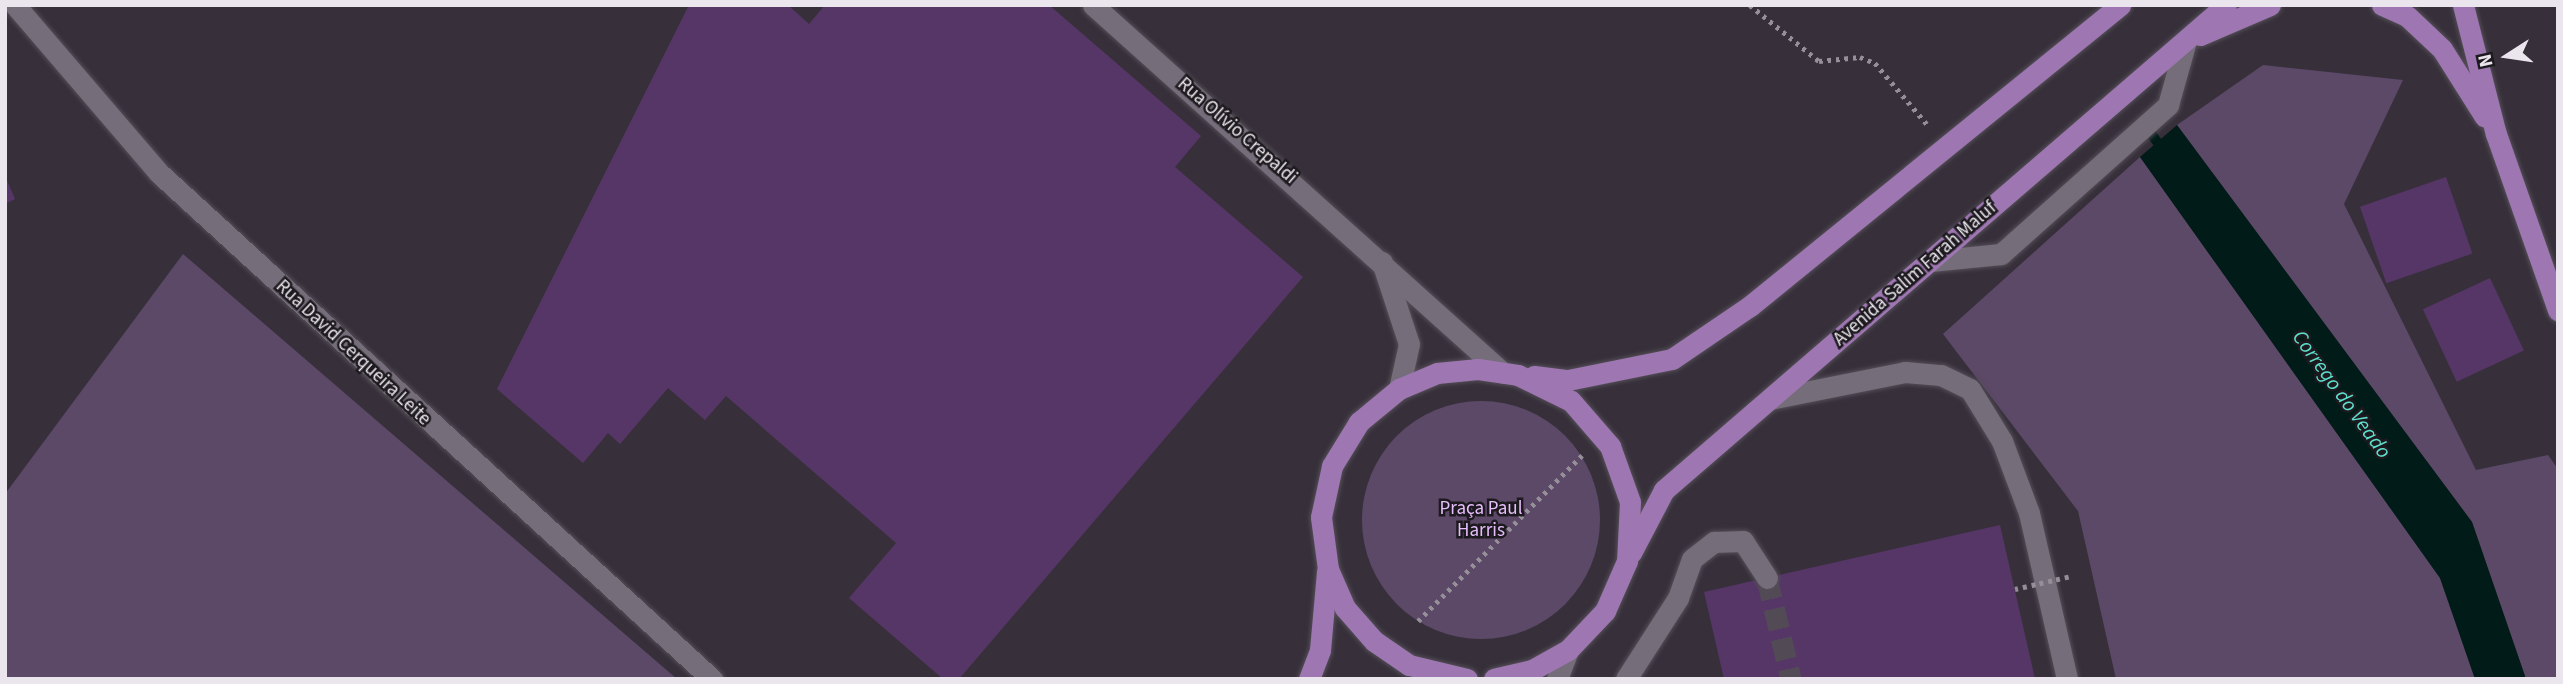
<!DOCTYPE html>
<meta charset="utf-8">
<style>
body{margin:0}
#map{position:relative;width:2563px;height:684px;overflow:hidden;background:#37303b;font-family:"Source Sans 3",sans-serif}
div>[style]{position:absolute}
.green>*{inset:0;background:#5c4867}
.round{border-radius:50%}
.water>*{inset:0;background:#011c18}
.stream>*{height:10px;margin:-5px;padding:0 5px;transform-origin:5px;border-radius:5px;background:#011c18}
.building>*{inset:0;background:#563667;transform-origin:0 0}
.minor-tunnel>*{height:21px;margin-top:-10.5px;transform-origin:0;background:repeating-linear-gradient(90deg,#524b56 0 21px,transparent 0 31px)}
.path>*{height:4.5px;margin-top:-2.25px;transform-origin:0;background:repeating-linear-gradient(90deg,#958f98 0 3.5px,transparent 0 8.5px)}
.roads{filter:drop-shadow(0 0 2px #544e57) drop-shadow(0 0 2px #544e57)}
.minor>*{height:21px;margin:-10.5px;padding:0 10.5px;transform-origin:10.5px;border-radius:10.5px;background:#756d7a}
.major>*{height:21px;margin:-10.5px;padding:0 10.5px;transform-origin:10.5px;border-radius:10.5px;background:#9e77b2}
.path-bridge>*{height:4.5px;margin-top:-2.25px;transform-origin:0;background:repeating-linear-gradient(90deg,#958f98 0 3.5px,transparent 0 8.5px)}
span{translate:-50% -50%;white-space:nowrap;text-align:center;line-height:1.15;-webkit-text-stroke:5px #1d1a1f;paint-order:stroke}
.street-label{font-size:19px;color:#ebe6ed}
.park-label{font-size:19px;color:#e6befc}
.water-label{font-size:21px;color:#5de0cd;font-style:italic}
.frame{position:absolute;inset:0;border:7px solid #ebe6ed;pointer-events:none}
.north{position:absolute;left:2472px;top:21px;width:70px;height:70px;-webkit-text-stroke:5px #1d1a1f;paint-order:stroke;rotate:258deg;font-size:19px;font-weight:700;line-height:28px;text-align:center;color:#ebe6ed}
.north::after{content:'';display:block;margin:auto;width:24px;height:32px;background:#ebe6ed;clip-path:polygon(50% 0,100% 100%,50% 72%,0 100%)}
</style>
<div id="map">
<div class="green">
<div style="clip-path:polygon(2263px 65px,2403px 80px,2344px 204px,2476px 470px,2548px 455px,2558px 469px,2558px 679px,2526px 679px,2472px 522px,2177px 125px)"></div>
<div style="clip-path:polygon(2140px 157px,2440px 578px,2475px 679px,2116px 679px,2078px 511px,1943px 334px)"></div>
<div style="clip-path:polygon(183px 254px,677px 679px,5px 679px,5px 494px)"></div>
<div class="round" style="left:1362px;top:401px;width:238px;height:238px"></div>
</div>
<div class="water">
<div style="clip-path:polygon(2177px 125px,2472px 522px,2526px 679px,2475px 679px,2440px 578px,2140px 157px)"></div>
</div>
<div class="stream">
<div style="left:2147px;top:128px;width:32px;rotate:54deg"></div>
</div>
<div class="building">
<div style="clip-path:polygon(689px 5px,788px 5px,809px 24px,825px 5px,1049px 5px,1201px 136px,1175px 167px,1303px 277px,959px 679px,943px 679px,849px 598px,896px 543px,726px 396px,705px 420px,668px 388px,620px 444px,608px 433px,583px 463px,497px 389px)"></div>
<div style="clip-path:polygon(5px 176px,15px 199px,5px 204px)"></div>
<div style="left:2446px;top:177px;width:81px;height:91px;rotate:71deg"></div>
<div style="left:2490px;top:278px;width:80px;height:74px;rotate:65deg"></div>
<div style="clip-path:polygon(2000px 525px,2035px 679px,1724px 679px,1704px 592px)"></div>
</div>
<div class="minor-tunnel">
<div style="left:1767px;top:578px;width:104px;rotate:76.6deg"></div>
</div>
<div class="path">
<div style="left:1750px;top:5px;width:89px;rotate:39.1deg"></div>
<div style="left:1819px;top:61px;width:41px;rotate:-5.6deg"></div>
<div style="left:1860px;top:57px;width:16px;rotate:22deg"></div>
<div style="left:1875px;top:63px;width:80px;rotate:49.6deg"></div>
<div style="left:1418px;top:621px;width:233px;rotate:-45.3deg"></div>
</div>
<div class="roads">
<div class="minor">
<div style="left:15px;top:5px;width:221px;rotate:49.4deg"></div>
<div style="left:159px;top:173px;width:750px;rotate:42.46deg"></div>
<div style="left:1093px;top:5px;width:551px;rotate:41.91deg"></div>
<div style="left:1931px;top:261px;width:70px;rotate:-5.7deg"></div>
<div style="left:2001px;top:254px;width:224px;rotate:-41.7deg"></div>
<div style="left:2168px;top:105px;width:66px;rotate:-74.3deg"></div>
<div style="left:1382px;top:262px;width:86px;rotate:71.8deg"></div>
<div style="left:1409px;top:344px;width:46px;rotate:102.5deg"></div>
<div style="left:1770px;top:399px;width:138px;rotate:-11.3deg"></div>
<div style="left:1905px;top:372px;width:36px;rotate:5deg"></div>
<div style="left:1941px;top:375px;width:32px;rotate:26deg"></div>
<div style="left:1970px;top:389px;width:61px;rotate:58.4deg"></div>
<div style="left:2002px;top:441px;width:77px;rotate:69.4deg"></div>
<div style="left:2029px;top:513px;width:170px;rotate:77.1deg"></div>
<div style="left:1557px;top:679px;width:31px;rotate:-69deg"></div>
<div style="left:1626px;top:679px;width:96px;rotate:-57.3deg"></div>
<div style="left:1678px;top:598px;width:41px;rotate:-70.3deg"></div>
<div style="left:1692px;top:559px;width:28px;rotate:-38deg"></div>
<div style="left:1714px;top:542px;width:29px;rotate:-2deg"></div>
<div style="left:1743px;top:541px;width:44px;rotate:57deg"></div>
</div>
<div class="major">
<div style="left:2382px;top:5px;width:27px;rotate:24deg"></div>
<div style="left:2407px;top:16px;width:48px;rotate:43.3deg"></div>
<div style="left:2442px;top:49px;width:80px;rotate:57.7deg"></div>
<div style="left:2463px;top:5px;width:133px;rotate:75.7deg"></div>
<div style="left:2496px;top:134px;width:187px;rotate:70.6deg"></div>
<div style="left:2200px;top:35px;width:76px;rotate:-23.2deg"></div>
<div style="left:1534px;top:376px;width:34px;rotate:7deg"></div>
<div style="left:1568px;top:380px;width:106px;rotate:-11.4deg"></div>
<div style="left:1672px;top:359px;width:94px;rotate:-34.2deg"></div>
<div style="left:1750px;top:306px;width:477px;rotate:-39.1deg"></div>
<div style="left:1631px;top:553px;width:71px;rotate:-62.4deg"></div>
<div style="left:1664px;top:490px;width:742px;rotate:-40.79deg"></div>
<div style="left:1309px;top:679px;width:31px;rotate:-69deg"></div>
<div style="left:1320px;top:650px;width:79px;rotate:-84.9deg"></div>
<div style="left:1467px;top:679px;width:60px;rotate:-166.4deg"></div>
<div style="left:1409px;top:665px;width:42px;rotate:-145.6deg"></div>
<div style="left:1374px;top:641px;width:44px;rotate:-131.3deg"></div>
<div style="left:1345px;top:608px;width:43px;rotate:-113.6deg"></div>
<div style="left:1328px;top:569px;width:52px;rotate:-97.7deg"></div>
<div style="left:1321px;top:517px;width:52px;rotate:-77.8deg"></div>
<div style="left:1332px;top:466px;width:52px;rotate:-58.5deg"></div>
<div style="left:1359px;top:422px;width:52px;rotate:-39.5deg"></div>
<div style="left:1399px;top:389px;width:41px;rotate:-22.8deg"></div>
<div style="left:1437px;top:373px;width:41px;rotate:-5.6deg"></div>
<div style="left:1478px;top:369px;width:40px;rotate:8.5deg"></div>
<div style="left:1518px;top:375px;width:59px;rotate:26.1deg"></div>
<div style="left:1571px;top:401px;width:60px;rotate:49.1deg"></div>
<div style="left:1610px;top:446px;width:59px;rotate:70.3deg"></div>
<div style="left:1630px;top:502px;width:59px;rotate:92.9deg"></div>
<div style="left:1627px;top:561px;width:55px;rotate:113.7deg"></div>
<div style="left:1605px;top:611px;width:54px;rotate:133.5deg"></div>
<div style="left:1568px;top:650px;width:41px;rotate:150.9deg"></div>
<div style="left:1532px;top:670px;width:39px;rotate:167deg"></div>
</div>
</div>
<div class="path-bridge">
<div style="left:2015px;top:589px;width:57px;rotate:-13.1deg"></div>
</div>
<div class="street-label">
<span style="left:1237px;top:131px;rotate:41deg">Rua Olívio Crepaldi</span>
<span style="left:1915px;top:274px;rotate:-41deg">Avenida Salim Farah Maluf</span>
<span style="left:353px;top:353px;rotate:43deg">Rua David Cerqueira Leite</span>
</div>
<div class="park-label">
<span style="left:1481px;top:520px">Praça Paul<br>Harris</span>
</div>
<div class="water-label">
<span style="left:2342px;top:394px;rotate:54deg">Corrego do Veado</span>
</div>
<div class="frame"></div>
<div class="north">N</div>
</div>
